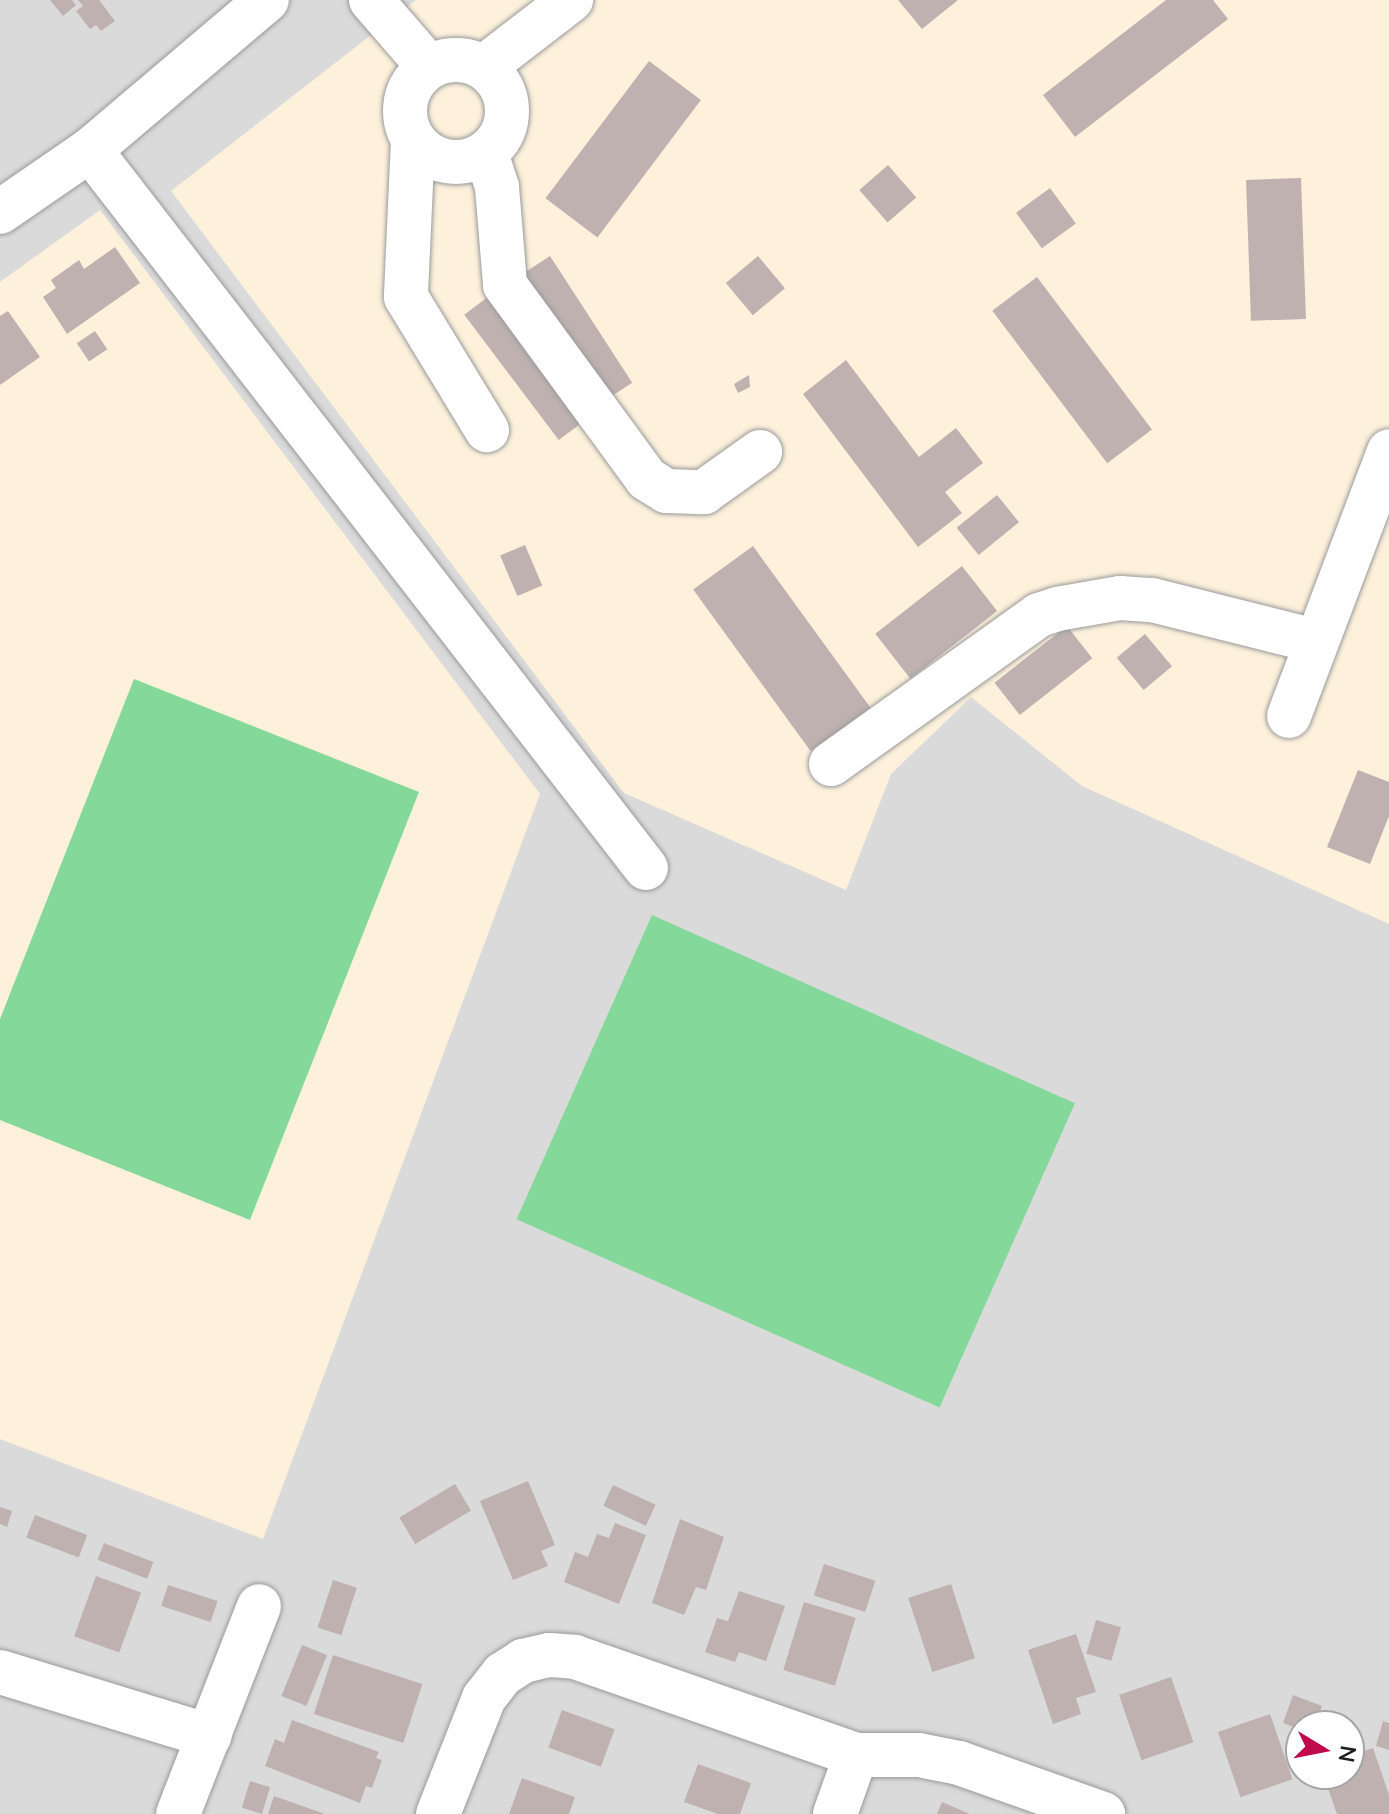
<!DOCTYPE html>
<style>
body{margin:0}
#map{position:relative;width:1389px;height:1814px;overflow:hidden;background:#ede6e3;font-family:"Nunito Sans",sans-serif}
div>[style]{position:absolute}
.residential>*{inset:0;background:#dbdada}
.education>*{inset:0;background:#fdf1dc}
.pitch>*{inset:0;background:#84d99a;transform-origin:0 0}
.building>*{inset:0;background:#beb1b0;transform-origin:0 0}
.roads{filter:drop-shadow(0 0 2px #9a9a9a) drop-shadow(0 0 2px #9a9a9a)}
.minor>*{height:44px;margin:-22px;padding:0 22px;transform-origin:22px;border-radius:22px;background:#fff}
.minor>.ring{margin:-22px;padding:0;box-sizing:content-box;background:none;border:44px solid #fff;border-radius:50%}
span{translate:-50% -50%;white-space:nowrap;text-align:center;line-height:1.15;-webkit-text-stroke:6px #fff;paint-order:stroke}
.north{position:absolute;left:1285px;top:1710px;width:80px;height:80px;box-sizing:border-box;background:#fff;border:2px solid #a5a5a5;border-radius:50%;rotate:100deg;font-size:22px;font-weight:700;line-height:32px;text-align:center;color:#1d1d1d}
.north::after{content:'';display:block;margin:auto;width:28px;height:36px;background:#c00a4b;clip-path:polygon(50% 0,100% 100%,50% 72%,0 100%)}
</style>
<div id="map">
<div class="residential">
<div style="clip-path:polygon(evenodd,0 0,1389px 0,1389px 1814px,0 1814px,0 0,1301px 1726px,1349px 1726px,1349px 1774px,1301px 1774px,1301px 1726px)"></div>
</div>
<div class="education">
<div style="clip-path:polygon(416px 0,1389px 0,1389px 924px,1082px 786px,971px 697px,891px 774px,846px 890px,624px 793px,171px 191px)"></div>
<div style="clip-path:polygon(100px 210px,540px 794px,263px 1539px,0 1439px,0 282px)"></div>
</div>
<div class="pitch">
<div style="clip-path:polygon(134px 679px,419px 792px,250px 1220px,0 1120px,0 1019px)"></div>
<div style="left:652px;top:915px;width:463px;height:333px;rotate:24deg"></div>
</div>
<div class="building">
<div style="clip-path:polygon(50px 0,72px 0,76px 5px,63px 16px)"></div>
<div style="clip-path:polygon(78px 0,99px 0,115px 21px,101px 31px,96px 25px,90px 29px,76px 11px,83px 6px)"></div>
<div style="clip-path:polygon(898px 0,958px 0,922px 29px)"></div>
<div style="clip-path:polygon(1166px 0,1213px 0,1228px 19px,1075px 137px,1043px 95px)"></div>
<div style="left:649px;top:61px;width:65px;height:172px;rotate:37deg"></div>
<div style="left:888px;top:165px;width:43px;height:38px;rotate:49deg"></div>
<div style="left:1301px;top:178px;width:141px;height:55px;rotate:88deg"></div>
<div style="left:1050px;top:188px;width:44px;height:42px;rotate:54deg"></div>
<div style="clip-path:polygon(115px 247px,140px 283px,67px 334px,43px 297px,56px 288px,51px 280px,79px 260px,84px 269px)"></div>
<div style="left:550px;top:256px;width:151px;height:34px;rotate:57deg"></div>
<div style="left:758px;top:256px;width:42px;height:42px;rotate:50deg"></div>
<div style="left:1037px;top:277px;width:191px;height:56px;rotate:53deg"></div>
<div style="left:489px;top:296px;width:157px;height:31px;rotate:53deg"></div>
<div style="clip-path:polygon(8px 311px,40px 357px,0 385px,0 316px)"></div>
<div style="left:95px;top:331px;width:22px;height:22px;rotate:56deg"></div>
<div style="clip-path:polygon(846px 360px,919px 457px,956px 428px,983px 463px,945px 492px,962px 513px,918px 547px,803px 394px)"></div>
<div style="clip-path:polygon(749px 375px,750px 387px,738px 393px,734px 384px)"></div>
<div style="left:997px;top:495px;width:35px;height:52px;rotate:51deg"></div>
<div style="left:525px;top:545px;width:44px;height:27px;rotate:67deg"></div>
<div style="left:753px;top:546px;width:200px;height:74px;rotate:54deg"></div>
<div style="left:962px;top:566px;width:57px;height:110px;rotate:52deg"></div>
<div style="left:1067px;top:626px;width:41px;height:92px;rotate:52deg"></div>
<div style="left:1145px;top:634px;width:42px;height:37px;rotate:50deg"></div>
<div style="clip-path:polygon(1358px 770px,1389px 782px,1389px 816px,1370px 864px,1327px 847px)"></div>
<div style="clip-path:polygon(528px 1481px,555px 1545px,541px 1551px,548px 1566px,513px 1580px,480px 1501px)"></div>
<div style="left:455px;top:1484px;width:31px;height:65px;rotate:59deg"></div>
<div style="left:613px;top:1485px;width:47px;height:23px;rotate:25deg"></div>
<div style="clip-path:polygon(0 1507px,12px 1511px,7px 1527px,0 1524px)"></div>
<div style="left:35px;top:1515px;width:56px;height:24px;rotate:21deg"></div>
<div style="clip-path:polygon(680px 1519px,724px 1537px,706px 1590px,696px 1587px,684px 1615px,652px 1603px)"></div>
<div style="clip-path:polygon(615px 1523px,646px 1535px,619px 1604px,564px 1582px,575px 1552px,588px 1557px,597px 1534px,609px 1538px)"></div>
<div style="left:104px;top:1543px;width:53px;height:18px;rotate:21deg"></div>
<div style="left:824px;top:1564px;width:54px;height:33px;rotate:18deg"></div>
<div style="left:96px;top:1576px;width:48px;height:64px;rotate:20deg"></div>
<div style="left:333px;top:1580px;width:25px;height:50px;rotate:18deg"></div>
<div style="left:951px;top:1584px;width:78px;height:45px;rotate:72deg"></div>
<div style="left:168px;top:1585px;width:52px;height:22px;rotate:18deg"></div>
<div style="clip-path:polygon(739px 1591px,785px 1606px,766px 1661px,739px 1652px,735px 1662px,705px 1652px,717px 1618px,728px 1621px)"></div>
<div style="left:804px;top:1602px;width:54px;height:71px;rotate:17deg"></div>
<div style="left:1096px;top:1620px;width:26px;height:35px;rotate:16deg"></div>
<div style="clip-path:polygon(1076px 1634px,1096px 1692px,1076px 1698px,1081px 1714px,1053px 1724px,1028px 1650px)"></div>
<div style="left:302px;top:1645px;width:27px;height:55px;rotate:22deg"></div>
<div style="left:333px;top:1655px;width:94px;height:62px;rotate:18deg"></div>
<div style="left:1171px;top:1677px;width:69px;height:55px;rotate:71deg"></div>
<div style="clip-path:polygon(1293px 1695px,1322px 1706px,1314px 1726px,1301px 1730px,1283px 1723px)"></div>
<div style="left:562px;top:1710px;width:56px;height:40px;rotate:20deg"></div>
<div style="left:1270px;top:1714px;width:69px;height:55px;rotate:71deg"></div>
<div style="clip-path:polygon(292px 1720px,379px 1752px,376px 1758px,382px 1760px,372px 1788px,366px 1786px,360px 1803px,265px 1766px,275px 1739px,284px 1743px)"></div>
<div style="clip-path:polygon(1383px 1721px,1389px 1723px,1389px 1750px,1376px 1746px)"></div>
<div style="clip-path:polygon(1373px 1748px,1389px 1795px,1389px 1814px,1337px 1814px,1323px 1774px,1349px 1774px,1349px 1756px)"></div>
<div style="clip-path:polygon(698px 1764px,751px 1783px,740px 1814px,718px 1814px,684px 1802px)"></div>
<div style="clip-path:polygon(522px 1778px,575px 1797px,569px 1814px,509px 1814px)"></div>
<div style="left:250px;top:1781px;width:21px;height:28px;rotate:17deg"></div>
<div style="clip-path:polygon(274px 1796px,325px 1814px,268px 1814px)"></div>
<div style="clip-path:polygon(942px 1802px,970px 1814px,937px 1814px)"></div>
</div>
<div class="roads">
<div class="minor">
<div style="left:371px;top:0;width:89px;rotate:49.1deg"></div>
<div class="ring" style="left:405px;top:60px;width:58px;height:58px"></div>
<div style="left:484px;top:67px;width:110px;rotate:-37.6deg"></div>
<div style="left:413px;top:140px;width:157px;rotate:92.6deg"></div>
<div style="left:406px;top:297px;width:156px;rotate:58.7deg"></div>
<div style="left:90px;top:150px;width:908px;rotate:52.25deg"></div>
<div style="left:486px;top:153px;width:36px;rotate:72deg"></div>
<div style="left:497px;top:187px;width:98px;rotate:85.3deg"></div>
<div style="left:505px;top:285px;width:240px;rotate:53.8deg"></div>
<div style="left:647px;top:479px;width:22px;rotate:32deg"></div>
<div style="left:666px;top:491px;width:38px;rotate:2deg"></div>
<div style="left:704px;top:492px;width:69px;rotate:-35.5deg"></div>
<div style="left:0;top:212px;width:109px;rotate:-34.6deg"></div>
<div style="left:90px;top:150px;width:232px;rotate:-40.3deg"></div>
<div style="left:1289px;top:716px;width:283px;rotate:-69.3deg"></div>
<div style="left:831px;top:764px;width:256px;rotate:-35.6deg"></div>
<div style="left:1039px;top:615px;width:19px;rotate:-18deg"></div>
<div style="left:1057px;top:609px;width:64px;rotate:-9.9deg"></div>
<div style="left:1120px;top:598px;width:32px;rotate:4deg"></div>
<div style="left:1152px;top:600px;width:168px;rotate:14.1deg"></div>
<div style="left:0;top:1672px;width:219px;rotate:17deg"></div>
<div style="left:178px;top:1814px;width:223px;rotate:-68.7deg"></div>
<div style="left:438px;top:1814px;width:125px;rotate:-68.4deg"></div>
<div style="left:484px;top:1698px;width:31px;rotate:-52deg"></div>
<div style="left:503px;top:1674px;width:24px;rotate:-33deg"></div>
<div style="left:523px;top:1661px;width:27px;rotate:-13deg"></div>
<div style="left:549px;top:1655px;width:26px;rotate:4deg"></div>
<div style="left:575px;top:1657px;width:298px;rotate:19.2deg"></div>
<div style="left:856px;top:1755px;width:63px"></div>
<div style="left:919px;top:1755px;width:41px;rotate:11.3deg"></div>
<div style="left:959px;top:1763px;width:153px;rotate:19.5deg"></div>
<div style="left:835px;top:1814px;width:63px;rotate:-70.4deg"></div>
</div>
</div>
<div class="north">N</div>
</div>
